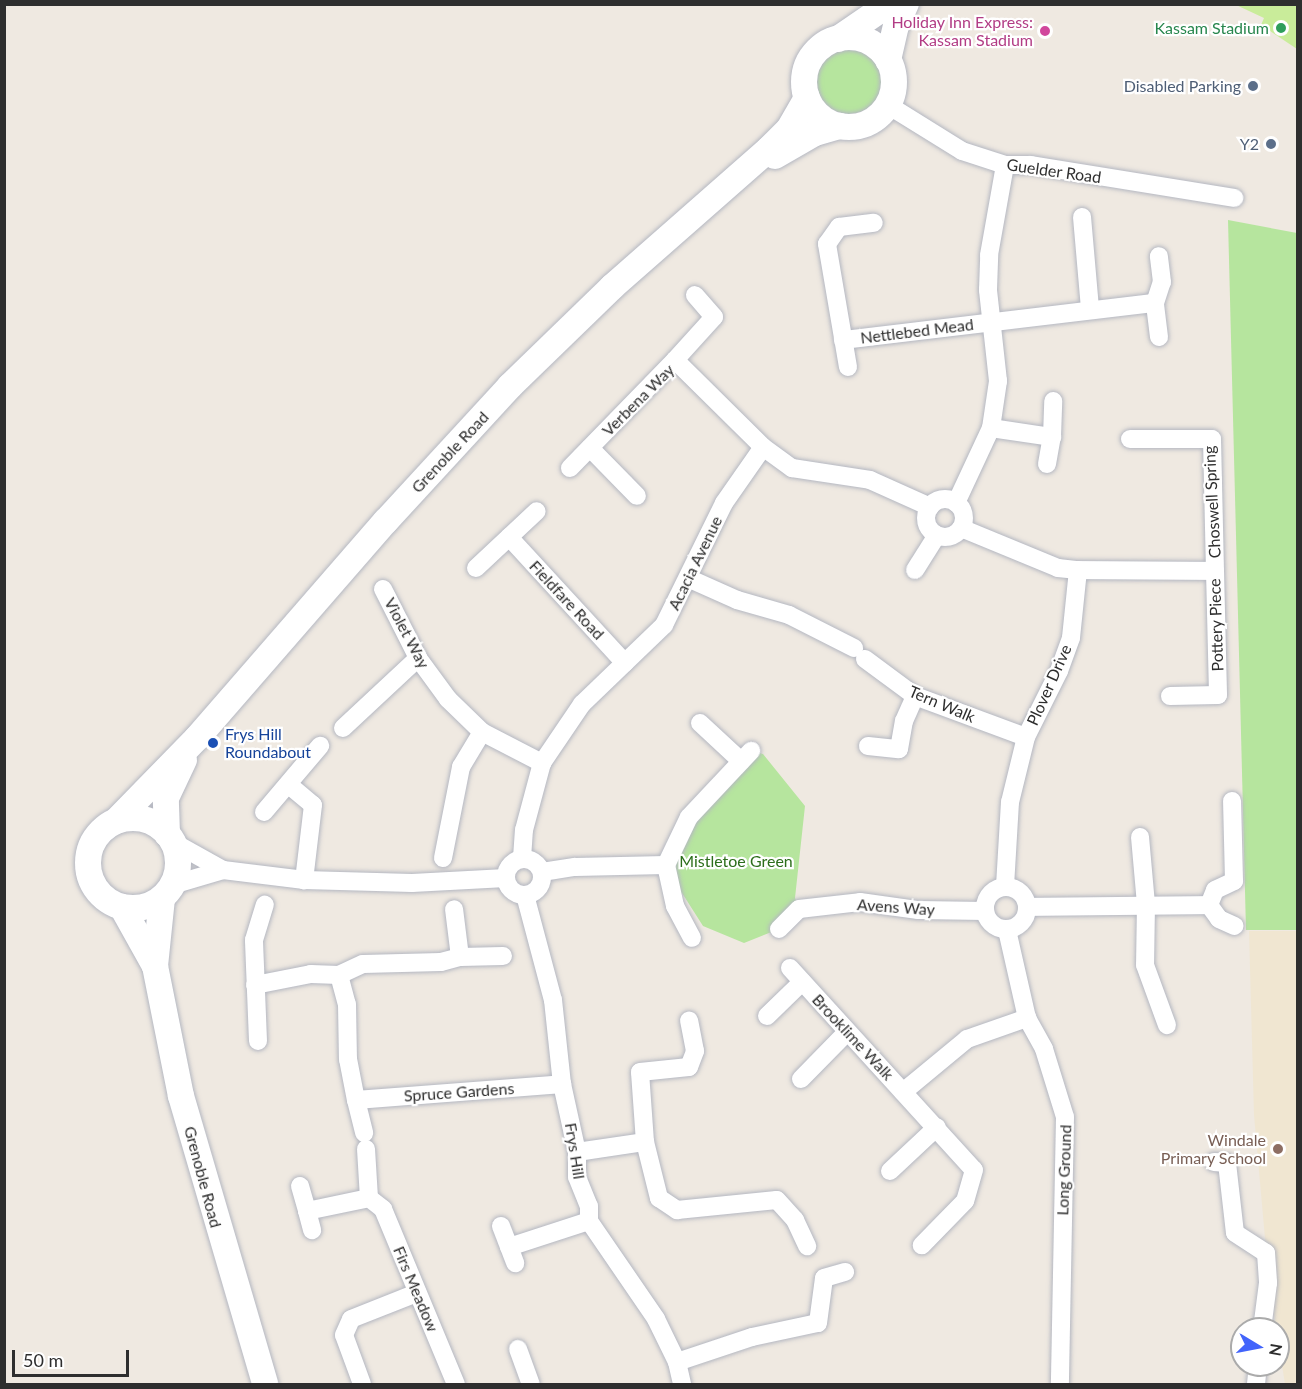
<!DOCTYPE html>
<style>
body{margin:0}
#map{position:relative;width:1302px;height:1389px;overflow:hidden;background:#efe9e1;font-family:Lato,sans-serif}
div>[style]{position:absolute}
.education>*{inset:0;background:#f0e6d1}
.green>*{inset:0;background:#b6e59e}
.round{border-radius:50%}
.pitch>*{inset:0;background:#c9ec9a}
.roads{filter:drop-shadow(0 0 2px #b4b7c1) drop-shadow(0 0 2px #b4b7c1)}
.street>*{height:18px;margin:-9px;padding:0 9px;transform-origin:9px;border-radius:9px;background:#fff}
.street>.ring{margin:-9px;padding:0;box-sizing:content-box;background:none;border:18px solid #fff;border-radius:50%}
.secondary>*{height:26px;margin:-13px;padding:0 13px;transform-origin:13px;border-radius:13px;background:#fff}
.secondary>.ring{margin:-13px;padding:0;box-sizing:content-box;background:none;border:26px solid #fff;border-radius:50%}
.dots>*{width:16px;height:16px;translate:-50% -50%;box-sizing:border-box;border:3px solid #fff;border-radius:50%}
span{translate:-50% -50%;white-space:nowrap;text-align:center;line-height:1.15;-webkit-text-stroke:4.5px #fff;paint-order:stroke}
.hotel-label{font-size:16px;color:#b23c85}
.right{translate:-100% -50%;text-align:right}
.leisure-label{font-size:16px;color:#27864d}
.service-label{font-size:16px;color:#4e5e75}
.street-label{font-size:16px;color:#2e2e2e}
.transit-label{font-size:16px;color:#164399}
.left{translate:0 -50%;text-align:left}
.park-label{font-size:16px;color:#2c6e1b}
.education-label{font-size:16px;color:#785e54}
.frame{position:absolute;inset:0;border:6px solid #2e2e2e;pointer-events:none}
.north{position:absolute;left:1230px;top:1317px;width:60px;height:60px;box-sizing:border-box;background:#fff;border:2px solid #ababab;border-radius:50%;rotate:100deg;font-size:16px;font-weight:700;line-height:24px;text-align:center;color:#2e2e2e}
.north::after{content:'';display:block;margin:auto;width:21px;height:27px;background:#4264fb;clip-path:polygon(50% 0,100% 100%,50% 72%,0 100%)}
.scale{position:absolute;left:12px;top:1350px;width:117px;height:27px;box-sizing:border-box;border:3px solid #2e2e2e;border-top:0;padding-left:8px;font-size:18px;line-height:21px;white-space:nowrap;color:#2e2e2e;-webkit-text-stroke:4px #fff;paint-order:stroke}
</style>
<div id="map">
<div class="education">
<div style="clip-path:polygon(1249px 931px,1297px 931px,1297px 1384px,1285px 1384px,1269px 1283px,1254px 1115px)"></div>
</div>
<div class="green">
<div class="round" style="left:817px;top:50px;width:64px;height:64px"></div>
<div style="clip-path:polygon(1228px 220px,1297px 233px,1297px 930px,1246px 930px)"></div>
<div style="clip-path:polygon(751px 751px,763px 754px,805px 806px,795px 898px,799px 909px,779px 929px,744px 943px,703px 926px,682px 893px,675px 906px,675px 846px)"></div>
</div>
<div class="pitch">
<div style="clip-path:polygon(1234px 4px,1297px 5px,1297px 49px,1261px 25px,1264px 18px)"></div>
</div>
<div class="roads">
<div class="street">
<div style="left:888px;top:105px;width:87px;rotate:31.9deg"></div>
<div style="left:962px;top:151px;width:45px;rotate:18deg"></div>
<div style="left:1005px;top:165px;width:26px"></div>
<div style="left:1031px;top:165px;width:206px;rotate:9.2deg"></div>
<div style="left:1082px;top:217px;width:91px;rotate:85deg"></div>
<div style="left:1159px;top:337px;width:34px;rotate:-97deg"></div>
<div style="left:1155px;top:303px;width:22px;rotate:-72deg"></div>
<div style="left:1162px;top:282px;width:26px;rotate:-97deg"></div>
<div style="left:843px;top:340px;width:314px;rotate:-6.8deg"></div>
<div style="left:675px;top:360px;width:58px;rotate:-47.8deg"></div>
<div style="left:714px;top:317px;width:29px;rotate:-131deg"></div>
<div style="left:848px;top:367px;width:125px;rotate:-99.7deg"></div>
<div style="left:827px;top:244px;width:21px;rotate:-55deg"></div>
<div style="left:839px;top:227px;width:35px;rotate:-7deg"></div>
<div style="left:991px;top:428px;width:62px;rotate:8.4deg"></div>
<div style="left:1130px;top:439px;width:82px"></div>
<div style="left:1212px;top:439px;width:132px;rotate:88.7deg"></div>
<div style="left:590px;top:448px;width:67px;rotate:45.6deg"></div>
<div style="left:1047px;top:464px;width:27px;rotate:-80deg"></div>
<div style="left:1052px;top:437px;width:36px;rotate:-88deg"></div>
<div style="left:570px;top:468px;width:151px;rotate:-45.8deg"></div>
<div style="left:675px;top:360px;width:124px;rotate:44.7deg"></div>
<div class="ring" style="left:926px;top:499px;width:20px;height:20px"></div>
<div style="left:956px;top:503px;width:83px;rotate:-65deg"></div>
<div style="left:991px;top:428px;width:48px;rotate:-81.5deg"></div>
<div style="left:998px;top:381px;width:92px;rotate:-96.3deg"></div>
<div style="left:988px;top:290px;width:35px;rotate:-88deg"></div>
<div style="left:989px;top:255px;width:91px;rotate:-79.9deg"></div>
<div style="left:961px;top:528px;width:105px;rotate:22.4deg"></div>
<div style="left:1058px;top:568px;width:20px;rotate:6deg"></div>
<div style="left:1078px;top:570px;width:68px;rotate:95.9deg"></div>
<div style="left:1071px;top:638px;width:35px;rotate:110deg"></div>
<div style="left:1059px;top:671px;width:74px;rotate:116.6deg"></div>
<div style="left:1026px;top:737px;width:67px;rotate:103.8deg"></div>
<div style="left:1010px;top:802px;width:85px;rotate:93.4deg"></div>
<div style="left:509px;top:537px;width:171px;rotate:47.4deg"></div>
<div style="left:476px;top:568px;width:83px;rotate:-43.1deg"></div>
<div style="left:915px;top:570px;width:41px;rotate:-57.8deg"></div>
<div style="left:1078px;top:570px;width:137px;rotate:0.4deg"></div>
<div style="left:1215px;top:571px;width:124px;rotate:88.6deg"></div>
<div style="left:1218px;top:695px;width:48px;rotate:178.8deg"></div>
<div style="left:690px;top:579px;width:51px;rotate:24.1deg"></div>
<div style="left:737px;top:600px;width:54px;rotate:16.1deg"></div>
<div style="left:789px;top:615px;width:73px;rotate:26.9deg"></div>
<div style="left:383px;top:589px;width:77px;rotate:63.1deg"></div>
<div style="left:418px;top:658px;width:51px;rotate:53.8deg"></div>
<div style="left:448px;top:699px;width:47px;rotate:44.1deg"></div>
<div style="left:482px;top:732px;width:68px;rotate:27.3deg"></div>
<div style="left:865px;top:659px;width:62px;rotate:36.5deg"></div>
<div style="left:915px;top:696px;width:118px;rotate:20.3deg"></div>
<div style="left:700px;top:723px;width:56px;rotate:42.8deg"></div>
<div style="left:343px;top:728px;width:103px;rotate:-43deg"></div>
<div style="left:868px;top:746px;width:31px;rotate:6deg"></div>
<div style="left:899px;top:749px;width:28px;rotate:-80deg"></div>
<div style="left:904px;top:721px;width:27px;rotate:-66deg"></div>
<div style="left:289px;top:785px;width:31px;rotate:40deg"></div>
<div style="left:313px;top:805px;width:76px;rotate:96.8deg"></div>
<div style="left:264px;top:812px;width:87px;rotate:-49.7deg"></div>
<div style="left:1140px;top:837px;width:67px;rotate:84.9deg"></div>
<div style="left:1146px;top:904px;width:61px;rotate:90.9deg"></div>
<div style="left:1145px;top:965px;width:64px;rotate:69.9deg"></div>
<div style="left:173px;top:842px;width:57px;rotate:29.2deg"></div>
<div style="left:223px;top:870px;width:82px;rotate:7deg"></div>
<div style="left:304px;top:880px;width:108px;rotate:1.6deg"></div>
<div style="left:412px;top:883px;width:94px;rotate:-3deg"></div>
<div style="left:443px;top:858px;width:93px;rotate:-78.8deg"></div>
<div style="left:461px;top:767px;width:41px;rotate:-59deg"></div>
<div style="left:522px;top:858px;width:28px;rotate:-86deg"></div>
<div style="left:524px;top:830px;width:69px;rotate:-75deg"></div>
<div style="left:542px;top:763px;width:71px;rotate:-55.9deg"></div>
<div style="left:582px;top:704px;width:114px;rotate:-43.9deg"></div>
<div style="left:664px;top:625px;width:136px;rotate:-63.8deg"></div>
<div style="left:724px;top:503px;width:68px;rotate:-55.1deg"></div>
<div style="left:763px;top:447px;width:36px;rotate:36deg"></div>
<div style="left:792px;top:468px;width:79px;rotate:8.7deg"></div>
<div style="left:870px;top:480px;width:66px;rotate:24.2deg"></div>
<div class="ring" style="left:506px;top:859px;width:18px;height:18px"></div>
<div style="left:666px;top:865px;width:42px;rotate:77.6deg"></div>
<div style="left:675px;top:906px;width:36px;rotate:62deg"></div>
<div style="left:542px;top:872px;width:33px;rotate:-9deg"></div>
<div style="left:575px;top:867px;width:91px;rotate:-1.3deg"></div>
<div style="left:666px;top:865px;width:53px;rotate:-64.4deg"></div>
<div style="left:689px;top:817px;width:91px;rotate:-46.8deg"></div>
<div style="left:172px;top:885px;width:53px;rotate:-16.4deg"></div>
<div class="ring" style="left:985px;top:887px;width:24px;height:24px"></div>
<div style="left:525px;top:895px;width:109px;rotate:75.1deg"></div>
<div style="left:553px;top:1000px;width:84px;rotate:83.9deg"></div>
<div style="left:562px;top:1084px;width:70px;rotate:77.6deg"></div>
<div style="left:577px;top:1152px;width:25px;rotate:90deg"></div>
<div style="left:577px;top:1177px;width:31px;rotate:68deg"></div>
<div style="left:589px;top:1206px;width:15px;rotate:90deg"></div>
<div style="left:589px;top:1221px;width:119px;rotate:55.6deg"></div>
<div style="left:656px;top:1319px;width:48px;rotate:64deg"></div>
<div style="left:677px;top:1362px;width:23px;rotate:77deg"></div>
<div style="left:1209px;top:905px;width:16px;rotate:-68deg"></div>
<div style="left:1215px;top:890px;width:21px;rotate:-25deg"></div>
<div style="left:1234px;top:881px;width:80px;rotate:-91.4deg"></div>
<div style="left:1209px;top:905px;width:17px;rotate:54deg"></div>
<div style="left:1219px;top:919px;width:17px;rotate:24deg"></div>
<div style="left:1028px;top:907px;width:181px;rotate:-0.6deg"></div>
<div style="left:779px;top:929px;width:28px;rotate:-45deg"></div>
<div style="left:799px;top:909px;width:61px;rotate:-6.5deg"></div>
<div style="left:860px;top:902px;width:59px;rotate:7.9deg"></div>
<div style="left:918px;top:910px;width:67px;rotate:0.9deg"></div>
<div style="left:1007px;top:930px;width:90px;rotate:77.2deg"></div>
<div style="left:1027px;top:1018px;width:35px;rotate:61deg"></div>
<div style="left:1044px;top:1049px;width:71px;rotate:72.8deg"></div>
<div style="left:1065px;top:1117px;width:267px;rotate:91.1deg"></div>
<div style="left:460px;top:957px;width:43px;rotate:-1.3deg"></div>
<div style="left:790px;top:968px;width:273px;rotate:47.7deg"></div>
<div style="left:974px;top:1170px;width:32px;rotate:106deg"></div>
<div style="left:965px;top:1201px;width:62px;rotate:134.3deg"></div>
<div style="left:339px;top:975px;width:30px;rotate:75deg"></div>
<div style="left:347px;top:1004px;width:55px;rotate:89deg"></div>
<div style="left:348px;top:1059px;width:42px;rotate:79deg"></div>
<div style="left:356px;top:1100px;width:207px;rotate:-4.4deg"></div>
<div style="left:255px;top:985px;width:57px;rotate:-11.1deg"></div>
<div style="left:311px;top:974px;width:28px;rotate:2deg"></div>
<div style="left:339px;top:975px;width:26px;rotate:-25deg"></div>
<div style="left:363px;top:964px;width:78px;rotate:-1.5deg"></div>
<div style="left:441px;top:962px;width:20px;rotate:-15deg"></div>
<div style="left:460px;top:957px;width:48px;rotate:-97.1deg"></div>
<div style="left:767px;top:1016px;width:49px;rotate:-44.2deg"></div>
<div style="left:258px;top:1041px;width:101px;rotate:-92.3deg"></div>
<div style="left:254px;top:940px;width:37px;rotate:-73deg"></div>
<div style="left:801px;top:1079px;width:66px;rotate:-45.6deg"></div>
<div style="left:903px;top:1092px;width:83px;rotate:-39.6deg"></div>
<div style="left:967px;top:1039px;width:64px;rotate:-19.3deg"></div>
<div style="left:356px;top:1100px;width:34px;rotate:76deg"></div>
<div style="left:645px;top:1142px;width:58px;rotate:76deg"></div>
<div style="left:659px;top:1198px;width:22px;rotate:34deg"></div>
<div style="left:677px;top:1210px;width:100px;rotate:-5.7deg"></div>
<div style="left:777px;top:1200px;width:27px;rotate:48deg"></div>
<div style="left:795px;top:1220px;width:29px;rotate:65deg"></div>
<div style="left:366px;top:1149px;width:49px;rotate:86.5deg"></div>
<div style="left:369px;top:1198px;width:18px;rotate:38deg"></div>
<div style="left:383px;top:1209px;width:190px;rotate:67.4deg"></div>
<div style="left:577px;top:1152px;width:69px;rotate:-8.4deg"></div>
<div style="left:645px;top:1142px;width:70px;rotate:-94.1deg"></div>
<div style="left:640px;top:1072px;width:49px;rotate:-5.8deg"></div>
<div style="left:689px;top:1067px;width:17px;rotate:-69deg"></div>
<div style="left:695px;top:1051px;width:31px;rotate:-101deg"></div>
<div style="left:1214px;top:1162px;width:13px;rotate:4deg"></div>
<div style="left:1227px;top:1163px;width:70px;rotate:83.5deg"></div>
<div style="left:1235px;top:1233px;width:37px;rotate:33deg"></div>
<div style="left:1266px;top:1253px;width:30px;rotate:86deg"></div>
<div style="left:1268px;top:1283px;width:46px;rotate:97.4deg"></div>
<div style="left:890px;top:1171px;width:64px;rotate:-43.1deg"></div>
<div style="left:300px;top:1186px;width:26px;rotate:74deg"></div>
<div style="left:307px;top:1211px;width:63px;rotate:-11.8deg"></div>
<div style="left:307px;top:1211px;width:20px;rotate:75deg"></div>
<div style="left:501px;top:1226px;width:40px;rotate:69deg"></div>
<div style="left:509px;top:1247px;width:84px;rotate:-18deg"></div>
<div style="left:518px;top:1349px;width:37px;rotate:70deg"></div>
<div style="left:677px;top:1362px;width:79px;rotate:-18.4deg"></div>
<div style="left:752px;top:1337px;width:67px;rotate:-12deg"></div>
<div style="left:818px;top:1323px;width:45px;rotate:-82.4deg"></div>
<div style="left:824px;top:1278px;width:22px;rotate:-16deg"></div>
<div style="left:362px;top:1384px;width:52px;rotate:-110.2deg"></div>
<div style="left:344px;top:1335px;width:17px;rotate:-66deg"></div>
<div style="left:351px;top:1319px;width:71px;rotate:-21.5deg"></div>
<div style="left:1256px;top:1384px;width:19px;rotate:-84deg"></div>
</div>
<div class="secondary">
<div class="ring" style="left:804px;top:37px;width:64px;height:64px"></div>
<div style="left:838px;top:39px;width:62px;rotate:-34.5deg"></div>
<div style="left:888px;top:60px;width:35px;rotate:-77deg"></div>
<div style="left:896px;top:26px;width:24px;rotate:-66deg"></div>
<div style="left:775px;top:156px;width:46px;rotate:-29.9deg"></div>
<div style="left:815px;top:133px;width:26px;rotate:-16deg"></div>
<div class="ring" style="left:88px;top:818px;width:64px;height:64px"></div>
<div style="left:116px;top:821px;width:117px;rotate:-45.7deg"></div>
<div style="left:198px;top:737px;width:286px;rotate:-49deg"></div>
<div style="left:386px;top:521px;width:183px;rotate:-47.4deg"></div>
<div style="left:510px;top:386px;width:142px;rotate:-44.1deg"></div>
<div style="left:612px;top:287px;width:209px;rotate:-41.3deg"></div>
<div style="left:769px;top:149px;width:28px;rotate:-45deg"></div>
<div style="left:789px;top:129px;width:36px;rotate:-60deg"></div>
<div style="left:167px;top:834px;width:36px;rotate:-92deg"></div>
<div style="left:166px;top:798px;width:42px;rotate:-64.7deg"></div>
<div style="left:122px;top:907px;width:68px;rotate:60.8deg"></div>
<div style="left:155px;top:966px;width:133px;rotate:78.7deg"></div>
<div style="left:181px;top:1096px;width:300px;rotate:73.7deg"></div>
<div style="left:155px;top:966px;width:68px;rotate:-84.1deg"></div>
</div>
</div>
<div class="dots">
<div style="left:1281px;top:28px;background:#2e9e5b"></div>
<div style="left:1045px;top:31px;background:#d1479c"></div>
<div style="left:1253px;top:86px;background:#5c6f8a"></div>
<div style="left:1271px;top:144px;background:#5c6f8a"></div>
<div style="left:213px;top:743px;background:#1a4fb4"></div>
<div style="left:1278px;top:1149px;background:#8d6e63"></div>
</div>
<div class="hotel-label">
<span class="right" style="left:1033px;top:31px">Holiday Inn Express:<br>Kassam Stadium</span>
</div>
<div class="leisure-label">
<span class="right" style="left:1269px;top:28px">Kassam Stadium</span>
</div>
<div class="service-label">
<span class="right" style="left:1241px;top:86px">Disabled Parking</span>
<span class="right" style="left:1259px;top:144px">Y2</span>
</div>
<div class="street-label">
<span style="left:1054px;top:171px;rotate:8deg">Guelder Road</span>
<span style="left:917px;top:331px;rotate:-7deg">Nettlebed Mead</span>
<span style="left:638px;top:400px;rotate:-45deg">Verbena Way</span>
<span style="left:450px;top:452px;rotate:-47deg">Grenoble Road</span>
<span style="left:1212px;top:502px;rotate:-93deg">Choswell Spring</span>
<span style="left:695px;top:563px;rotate:-64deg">Acacia Avenue</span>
<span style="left:567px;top:600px;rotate:47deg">Fieldfare Road</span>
<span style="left:1216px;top:625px;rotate:-92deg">Pottery Piece</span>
<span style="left:407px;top:633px;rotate:62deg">Violet Way</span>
<span style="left:1049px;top:685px;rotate:-66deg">Plover Drive</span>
<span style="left:942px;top:704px;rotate:23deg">Tern Walk</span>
<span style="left:896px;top:907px;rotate:4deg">Avens Way</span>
<span style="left:853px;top:1037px;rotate:47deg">Brooklime Walk</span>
<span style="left:459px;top:1092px;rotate:-4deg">Spruce Gardens</span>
<span style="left:575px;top:1151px;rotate:81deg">Frys Hill</span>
<span style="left:1064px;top:1170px;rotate:-88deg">Long Ground</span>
<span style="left:203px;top:1177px;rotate:75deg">Grenoble Road</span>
<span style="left:416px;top:1289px;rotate:67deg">Firs Meadow</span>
</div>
<div class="transit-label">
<span class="left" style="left:225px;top:743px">Frys Hill<br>Roundabout</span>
</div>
<div class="park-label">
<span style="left:736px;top:861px">Mistletoe Green</span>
</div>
<div class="education-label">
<span class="right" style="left:1266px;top:1149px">Windale<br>Primary School</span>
</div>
<div class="frame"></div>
<div class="north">N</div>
<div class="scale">50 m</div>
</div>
